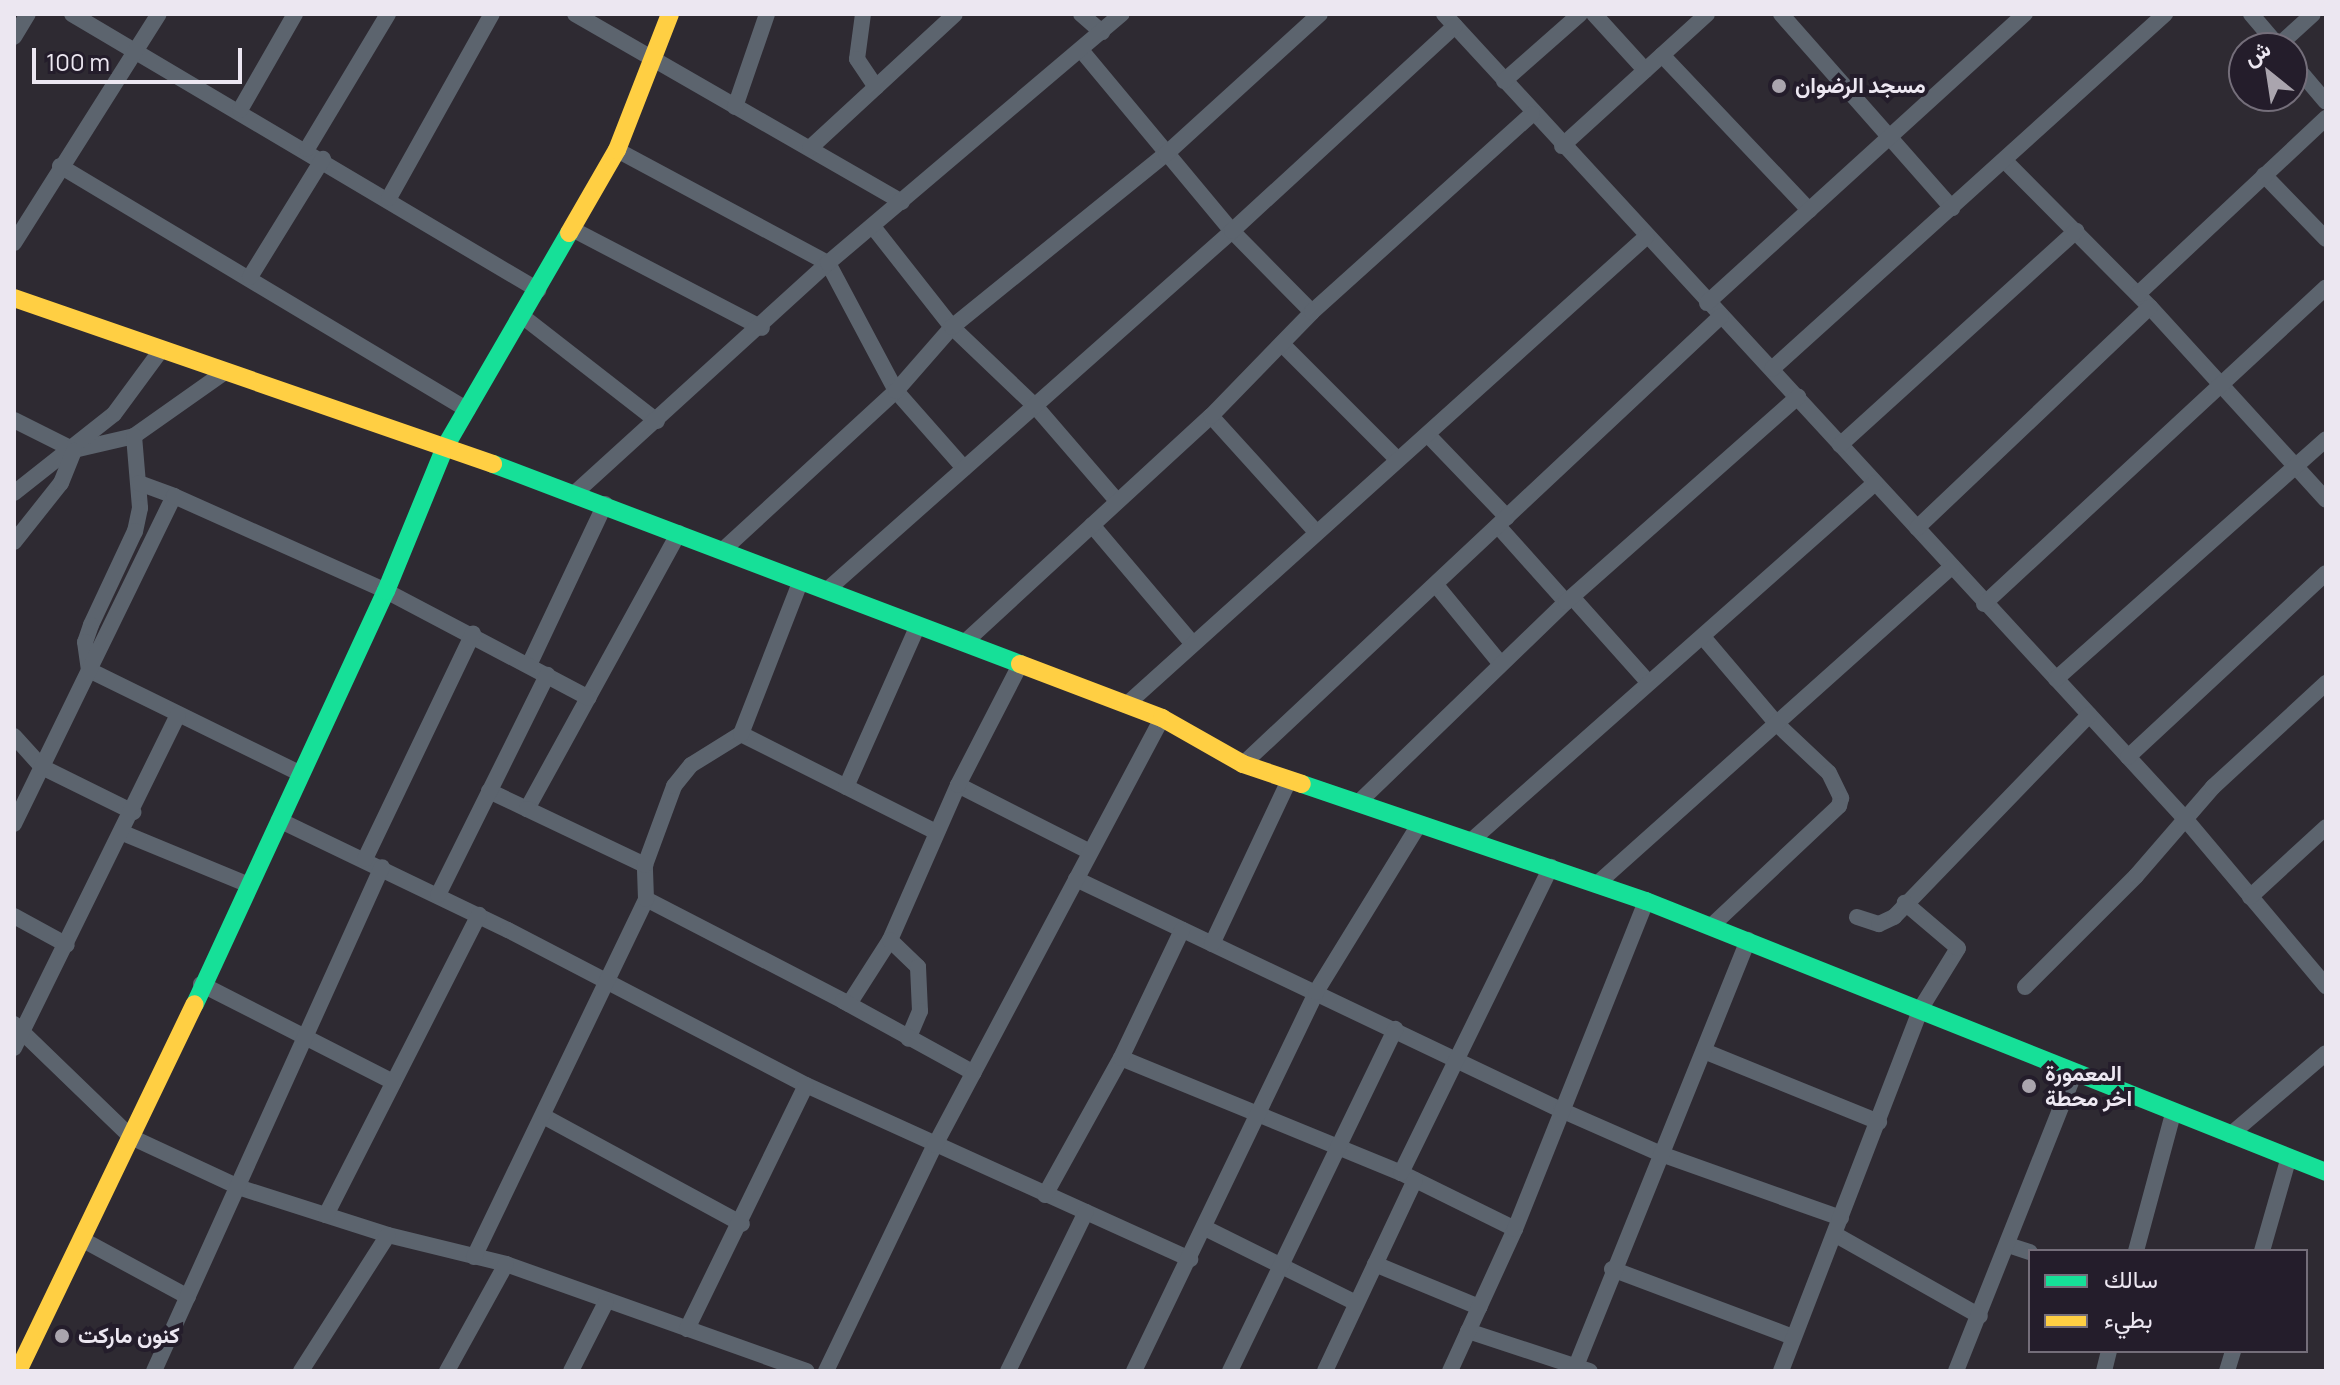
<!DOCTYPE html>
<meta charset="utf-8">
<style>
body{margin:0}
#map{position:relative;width:2340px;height:1385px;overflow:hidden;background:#2e2a32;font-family:Manrope,Vazirmatn,sans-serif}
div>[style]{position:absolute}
.street>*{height:16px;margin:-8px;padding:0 8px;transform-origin:8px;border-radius:8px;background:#5c646e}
.fast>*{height:18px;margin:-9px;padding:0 9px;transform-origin:9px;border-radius:9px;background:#16e098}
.slow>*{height:18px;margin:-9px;padding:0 9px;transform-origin:9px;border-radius:9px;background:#ffcf43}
.dots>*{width:22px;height:22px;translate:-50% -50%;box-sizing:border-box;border:4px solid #241d2b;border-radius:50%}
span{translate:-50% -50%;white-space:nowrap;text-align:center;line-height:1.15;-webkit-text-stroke:8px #241d2b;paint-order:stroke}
.poi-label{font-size:22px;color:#ece7f1;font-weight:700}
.left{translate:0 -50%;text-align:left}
.frame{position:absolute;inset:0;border:16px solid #ece7f1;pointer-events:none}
.legend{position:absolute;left:2028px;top:1249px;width:280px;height:104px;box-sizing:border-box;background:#241d2b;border:2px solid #746e7a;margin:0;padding:10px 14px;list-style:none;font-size:24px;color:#ece7f1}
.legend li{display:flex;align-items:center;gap:16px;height:40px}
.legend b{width:40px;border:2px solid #746e7a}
.north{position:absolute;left:2228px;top:32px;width:80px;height:80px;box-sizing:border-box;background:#241d2b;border:2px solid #746e7a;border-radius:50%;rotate:330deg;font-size:22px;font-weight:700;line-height:32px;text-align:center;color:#ece7f1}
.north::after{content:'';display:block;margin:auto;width:28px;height:36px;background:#aaa5ae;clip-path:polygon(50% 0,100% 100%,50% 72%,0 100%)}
.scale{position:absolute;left:32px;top:48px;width:210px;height:36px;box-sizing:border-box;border:4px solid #ece7f1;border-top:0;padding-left:10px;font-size:24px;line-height:28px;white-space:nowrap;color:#ece7f1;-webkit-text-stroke:6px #241d2b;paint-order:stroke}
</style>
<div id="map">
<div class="street">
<div style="left:72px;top:14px;width:542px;rotate:30.64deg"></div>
<div style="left:575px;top:14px;width:377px;rotate:29.9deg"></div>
<div style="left:863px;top:14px;width:45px;rotate:97.6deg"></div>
<div style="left:857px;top:59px;width:34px;rotate:56deg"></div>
<div style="left:1081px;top:14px;width:28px;rotate:41deg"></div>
<div style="left:1444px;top:14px;width:1097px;rotate:47.36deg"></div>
<div style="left:2187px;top:821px;width:216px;rotate:49.9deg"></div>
<div style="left:1594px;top:14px;width:76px;rotate:47.7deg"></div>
<div style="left:1781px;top:14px;width:259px;rotate:48.6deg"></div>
<div style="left:2251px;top:14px;width:45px;rotate:49.5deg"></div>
<div style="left:14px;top:37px;width:27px;rotate:-59deg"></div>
<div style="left:2278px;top:46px;width:47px;rotate:-42.4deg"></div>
<div style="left:1081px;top:50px;width:236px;rotate:50.2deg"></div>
<div style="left:1232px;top:231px;width:114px;rotate:45.4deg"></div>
<div style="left:1662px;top:55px;width:214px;rotate:46.5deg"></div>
<div style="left:2292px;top:62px;width:52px;rotate:49.6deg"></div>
<div style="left:1504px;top:81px;width:101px;rotate:-41.4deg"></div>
<div style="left:735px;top:107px;width:98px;rotate:-71deg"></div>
<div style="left:240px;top:110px;width:111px;rotate:-60.2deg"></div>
<div style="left:1562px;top:146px;width:196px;rotate:-42.3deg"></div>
<div style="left:810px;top:148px;width:197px;rotate:-42.7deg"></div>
<div style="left:307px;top:149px;width:157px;rotate:-59deg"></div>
<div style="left:617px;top:150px;width:239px;rotate:28.2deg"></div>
<div style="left:828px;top:263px;width:145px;rotate:62deg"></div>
<div style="left:896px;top:391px;width:103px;rotate:48.6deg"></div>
<div style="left:2005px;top:161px;width:206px;rotate:45.2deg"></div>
<div style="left:2150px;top:307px;width:261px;rotate:47.6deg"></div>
<div style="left:60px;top:166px;width:475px;rotate:30.9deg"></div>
<div style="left:2264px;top:175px;width:89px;rotate:45.9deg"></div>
<div style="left:389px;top:198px;width:211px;rotate:-60.8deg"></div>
<div style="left:874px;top:228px;width:126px;rotate:51.8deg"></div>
<div style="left:952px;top:327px;width:116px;rotate:43.6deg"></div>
<div style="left:1036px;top:407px;width:124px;rotate:49.2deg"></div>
<div style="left:572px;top:229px;width:214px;rotate:27.5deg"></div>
<div style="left:14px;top:243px;width:271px;rotate:-57.7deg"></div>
<div style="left:250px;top:277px;width:139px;rotate:-58.3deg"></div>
<div style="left:2138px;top:294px;width:258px;rotate:-43.1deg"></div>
<div style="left:1707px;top:303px;width:430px;rotate:-42.3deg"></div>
<div style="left:522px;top:316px;width:171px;rotate:37.9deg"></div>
<div style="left:1282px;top:344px;width:163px;rotate:45deg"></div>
<div style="left:1772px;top:369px;width:530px;rotate:-42.09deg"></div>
<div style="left:1211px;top:416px;width:156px;rotate:47.8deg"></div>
<div style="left:14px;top:420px;width:67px;rotate:26.6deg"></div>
<div style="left:74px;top:450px;width:62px;rotate:-13.1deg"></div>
<div style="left:134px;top:436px;width:113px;rotate:-35.2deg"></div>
<div style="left:1428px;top:435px;width:114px;rotate:46.1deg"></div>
<div style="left:134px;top:436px;width:72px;rotate:85.2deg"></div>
<div style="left:140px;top:508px;width:24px;rotate:102deg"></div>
<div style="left:135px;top:531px;width:104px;rotate:115.1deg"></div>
<div style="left:91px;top:625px;width:18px;rotate:109deg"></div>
<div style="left:85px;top:642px;width:28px;rotate:82deg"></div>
<div style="left:89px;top:670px;width:234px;rotate:26.1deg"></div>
<div style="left:1840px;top:445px;width:319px;rotate:-42.2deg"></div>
<div style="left:139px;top:483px;width:37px;rotate:20deg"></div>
<div style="left:14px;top:493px;width:127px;rotate:-38.3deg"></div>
<div style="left:114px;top:414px;width:81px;rotate:-53.6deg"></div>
<div style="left:575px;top:493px;width:342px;rotate:-42.3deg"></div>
<div style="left:828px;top:263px;width:385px;rotate:-40.3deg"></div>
<div style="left:1092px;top:525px;width:155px;rotate:49.7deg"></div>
<div style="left:1498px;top:526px;width:102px;rotate:48.2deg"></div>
<div style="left:1917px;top:528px;width:321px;rotate:-43.5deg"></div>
<div style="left:14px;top:542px;width:75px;rotate:-51.5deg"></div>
<div style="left:61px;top:483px;width:35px;rotate:-68deg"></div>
<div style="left:723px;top:550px;width:235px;rotate:-42.6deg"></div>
<div style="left:896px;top:391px;width:85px;rotate:-48.8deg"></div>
<div style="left:952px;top:327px;width:275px;rotate:-39deg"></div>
<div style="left:1166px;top:154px;width:208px;rotate:-42.3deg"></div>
<div style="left:1436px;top:585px;width:102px;rotate:50.6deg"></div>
<div style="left:827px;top:590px;width:541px;rotate:-41.55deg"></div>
<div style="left:1232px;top:231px;width:303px;rotate:-42.6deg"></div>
<div style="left:1573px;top:598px;width:113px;rotate:48.2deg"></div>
<div style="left:1984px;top:604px;width:466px;rotate:-42.8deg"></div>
<div style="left:1703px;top:637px;width:114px;rotate:49.6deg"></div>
<div style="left:1777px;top:724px;width:71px;rotate:43.3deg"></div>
<div style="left:1829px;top:773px;width:28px;rotate:64deg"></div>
<div style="left:1841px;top:798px;width:8px;rotate:104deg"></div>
<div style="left:1839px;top:806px;width:175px;rotate:136.8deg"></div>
<div style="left:964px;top:643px;width:335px;rotate:-42.6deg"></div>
<div style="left:1211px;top:416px;width:145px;rotate:-45.8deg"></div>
<div style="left:1312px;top:312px;width:296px;rotate:-42deg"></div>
<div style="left:529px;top:665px;width:178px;rotate:-64.7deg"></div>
<div style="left:2056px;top:679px;width:361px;rotate:-41.6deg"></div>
<div style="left:1126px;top:705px;width:700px;rotate:-41.99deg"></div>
<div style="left:741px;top:734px;width:218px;rotate:26.7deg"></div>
<div style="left:14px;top:736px;width:42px;rotate:47.9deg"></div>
<div style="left:42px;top:767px;width:102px;rotate:26.3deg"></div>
<div style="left:2128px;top:757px;width:270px;rotate:-42.9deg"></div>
<div style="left:1243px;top:764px;width:655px;rotate:-43.14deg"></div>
<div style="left:958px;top:785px;width:148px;rotate:26.9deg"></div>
<div style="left:846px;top:787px;width:177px;rotate:-66deg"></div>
<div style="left:489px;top:791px;width:42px;rotate:25.3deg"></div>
<div style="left:527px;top:809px;width:315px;rotate:-61.2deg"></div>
<div style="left:1360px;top:801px;width:286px;rotate:-44deg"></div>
<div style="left:1566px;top:602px;width:310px;rotate:-41.5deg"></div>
<div style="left:527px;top:809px;width:131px;rotate:25.4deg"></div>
<div style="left:279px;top:820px;width:254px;rotate:25.7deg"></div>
<div style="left:508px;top:930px;width:336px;rotate:27.5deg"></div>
<div style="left:806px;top:1085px;width:422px;rotate:24.4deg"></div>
<div style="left:14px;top:824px;width:365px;rotate:-64deg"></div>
<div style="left:174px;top:496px;width:232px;rotate:24.1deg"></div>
<div style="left:386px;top:591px;width:229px;rotate:27.8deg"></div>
<div style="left:123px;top:833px;width:134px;rotate:22.4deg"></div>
<div style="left:1472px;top:840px;width:538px;rotate:-41.54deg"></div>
<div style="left:365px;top:859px;width:250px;rotate:-64.4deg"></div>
<div style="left:1076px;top:879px;width:537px;rotate:25.47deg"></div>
<div style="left:1561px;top:1110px;width:109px;rotate:23.7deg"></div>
<div style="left:1661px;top:1154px;width:191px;rotate:19.6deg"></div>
<div style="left:1598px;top:883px;width:475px;rotate:-41.8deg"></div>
<div style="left:438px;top:895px;width:246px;rotate:-63.6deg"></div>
<div style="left:2250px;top:897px;width:103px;rotate:-42.6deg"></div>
<div style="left:646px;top:899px;width:229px;rotate:27.3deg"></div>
<div style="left:849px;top:1004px;width:76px;rotate:-57.4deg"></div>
<div style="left:890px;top:940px;width:169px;rotate:-66.3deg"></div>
<div style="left:958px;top:785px;width:137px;rotate:-62.7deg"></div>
<div style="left:14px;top:916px;width:60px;rotate:28.7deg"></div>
<div style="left:1857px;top:917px;width:23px;rotate:18deg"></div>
<div style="left:1879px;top:924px;width:17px;rotate:-25deg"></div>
<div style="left:1894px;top:917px;width:281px;rotate:-46deg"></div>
<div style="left:890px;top:940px;width:39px;rotate:44deg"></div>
<div style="left:918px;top:967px;width:44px;rotate:87.4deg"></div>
<div style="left:920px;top:1011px;width:30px;rotate:113deg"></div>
<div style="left:1212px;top:944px;width:181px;rotate:-64.8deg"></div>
<div style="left:201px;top:984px;width:216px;rotate:27deg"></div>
<div style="left:2025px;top:987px;width:157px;rotate:-45deg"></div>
<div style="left:2136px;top:876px;width:118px;rotate:-49.1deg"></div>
<div style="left:2213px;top:787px;width:154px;rotate:-42.6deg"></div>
<div style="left:843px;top:1001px;width:149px;rotate:28.8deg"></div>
<div style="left:14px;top:1024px;width:163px;rotate:44deg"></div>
<div style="left:131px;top:1137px;width:121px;rotate:24.9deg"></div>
<div style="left:241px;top:1188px;width:154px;rotate:17.7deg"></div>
<div style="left:388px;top:1235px;width:122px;rotate:13.8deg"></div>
<div style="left:506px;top:1264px;width:319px;rotate:19.6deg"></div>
<div style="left:14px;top:1048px;width:371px;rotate:-63.8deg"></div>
<div style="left:1704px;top:1051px;width:189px;rotate:22.1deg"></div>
<div style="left:1121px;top:1058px;width:303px;rotate:22.3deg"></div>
<div style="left:545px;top:1117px;width:224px;rotate:28.5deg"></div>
<div style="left:2230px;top:1135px;width:126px;rotate:-40.5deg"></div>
<div style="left:1045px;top:1195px;width:157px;rotate:-61deg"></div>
<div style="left:1121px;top:1058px;width:142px;rotate:-64.5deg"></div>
<div style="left:326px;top:1215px;width:337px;rotate:-63deg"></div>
<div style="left:1205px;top:1228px;width:169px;rotate:26.4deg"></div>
<div style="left:1515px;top:1229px;width:127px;rotate:-153.8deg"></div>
<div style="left:1401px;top:1173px;width:341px;rotate:-63.9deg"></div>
<div style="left:1836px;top:1235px;width:165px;rotate:29.4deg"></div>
<div style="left:85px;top:1241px;width:117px;rotate:28.5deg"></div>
<div style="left:2008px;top:1245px;width:23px;rotate:18deg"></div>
<div style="left:2136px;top:1251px;width:142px;rotate:-74.9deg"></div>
<div style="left:2262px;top:1251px;width:98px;rotate:-74deg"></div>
<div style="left:474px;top:1257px;width:397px;rotate:-64.3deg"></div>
<div style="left:646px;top:899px;width:34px;rotate:-92deg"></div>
<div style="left:645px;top:865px;width:84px;rotate:-69.8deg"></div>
<div style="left:674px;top:786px;width:27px;rotate:-51deg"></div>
<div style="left:691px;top:765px;width:59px;rotate:-31.8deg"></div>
<div style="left:741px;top:734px;width:162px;rotate:-68.7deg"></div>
<div style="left:1375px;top:1264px;width:113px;rotate:22.5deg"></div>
<div style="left:1612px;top:1269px;width:193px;rotate:20.6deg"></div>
<div style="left:687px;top:1329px;width:271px;rotate:-64deg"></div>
<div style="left:1468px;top:1331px;width:128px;rotate:18.2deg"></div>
<div style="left:154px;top:1371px;width:553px;rotate:-65.66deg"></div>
<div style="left:301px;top:1371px;width:161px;rotate:-57.4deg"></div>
<div style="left:447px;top:1371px;width:122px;rotate:-61.1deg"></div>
<div style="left:571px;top:1371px;width:77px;rotate:-63.1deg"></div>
<div style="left:826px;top:1371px;width:251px;rotate:-64.3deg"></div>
<div style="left:935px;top:1145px;width:484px;rotate:-62deg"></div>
<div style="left:1008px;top:1371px;width:177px;rotate:-63.9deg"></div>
<div style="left:1134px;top:1371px;width:420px;rotate:-64.3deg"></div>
<div style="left:1316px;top:992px;width:195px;rotate:-58.4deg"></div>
<div style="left:1230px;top:1371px;width:380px;rotate:-64.2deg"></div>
<div style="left:1325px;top:1371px;width:211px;rotate:-64.8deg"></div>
<div style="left:1450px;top:1371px;width:156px;rotate:-65.4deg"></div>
<div style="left:1515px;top:1229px;width:353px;rotate:-68.2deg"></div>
<div style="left:1574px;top:1371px;width:465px;rotate:-68deg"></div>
<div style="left:1781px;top:1371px;width:389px;rotate:-68.9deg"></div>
<div style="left:1921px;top:1008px;width:70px;rotate:-58.3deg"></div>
<div style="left:1958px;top:948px;width:70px;rotate:-139.7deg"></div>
<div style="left:1956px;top:1371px;width:319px;rotate:-68.3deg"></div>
<div style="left:2104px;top:1371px;width:21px;rotate:-76deg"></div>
<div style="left:2227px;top:1371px;width:21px;rotate:-73deg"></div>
</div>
<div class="fast">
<div style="left:493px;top:464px;width:564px;rotate:20.78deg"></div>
<div style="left:1302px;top:784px;width:363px;rotate:18.8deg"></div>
<div style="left:1646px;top:901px;width:732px;rotate:21.73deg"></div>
<div style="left:195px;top:1004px;width:455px;rotate:-65.2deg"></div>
<div style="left:386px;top:591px;width:156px;rotate:-67.7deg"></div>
<div style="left:445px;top:447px;width:247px;rotate:-59.9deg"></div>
</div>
<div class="slow">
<div style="left:569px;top:233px;width:96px;rotate:-60deg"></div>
<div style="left:617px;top:150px;width:146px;rotate:-68.7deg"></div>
<div style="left:14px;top:298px;width:507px;rotate:19.11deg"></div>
<div style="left:1020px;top:664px;width:152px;rotate:20.8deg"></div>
<div style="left:1162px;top:718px;width:93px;rotate:29.6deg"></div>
<div style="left:1243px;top:764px;width:62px;rotate:18.7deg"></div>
<div style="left:18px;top:1371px;width:407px;rotate:-64.3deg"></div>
</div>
<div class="dots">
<div style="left:1779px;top:86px;background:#aaa5ae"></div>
<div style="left:2029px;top:1086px;background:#aaa5ae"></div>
<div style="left:62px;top:1336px;background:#aaa5ae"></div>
</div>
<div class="poi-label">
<span class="left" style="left:1795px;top:86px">مسجد الرضوان</span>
<span class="left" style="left:2045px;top:1086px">المعمورة<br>اخر محطة</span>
<span class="left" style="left:78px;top:1336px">كنون ماركت</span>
</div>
<div class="frame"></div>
<ul class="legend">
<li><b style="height:10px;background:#16e098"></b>سالك</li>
<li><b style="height:10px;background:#ffcf43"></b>بطيء</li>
</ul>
<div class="north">ش</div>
<div class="scale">100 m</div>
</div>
